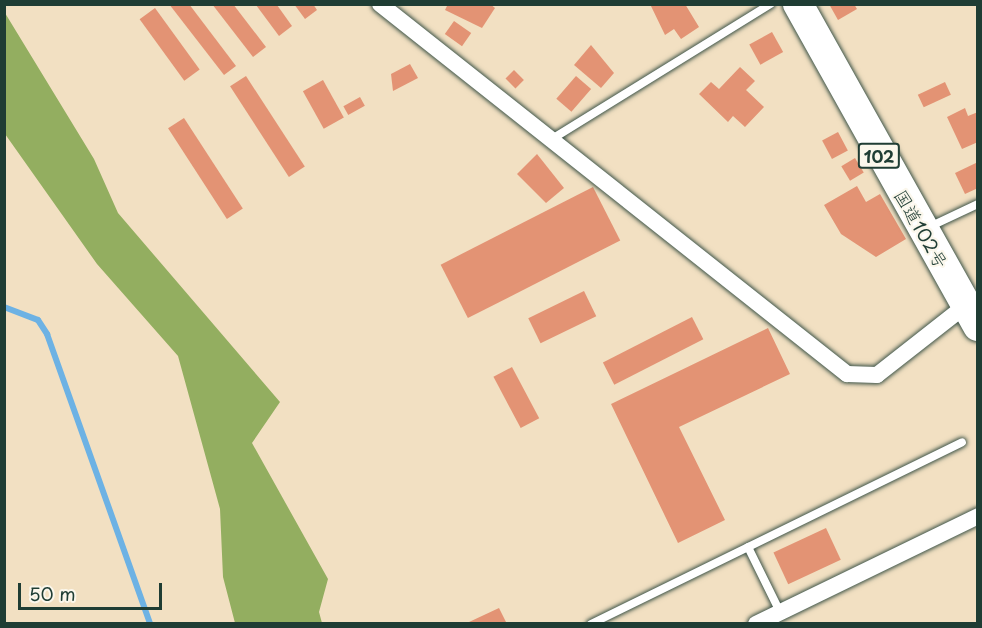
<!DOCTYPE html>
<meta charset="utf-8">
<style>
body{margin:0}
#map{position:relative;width:982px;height:628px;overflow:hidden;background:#f2e0c2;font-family:"Playpen Sans","Klee One",sans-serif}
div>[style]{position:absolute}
.forest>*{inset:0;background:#93ae60}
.stream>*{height:6px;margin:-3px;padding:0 3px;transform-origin:3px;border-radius:3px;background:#6db2e4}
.building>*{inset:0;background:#e39374;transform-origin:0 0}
.roads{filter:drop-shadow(0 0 2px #3f5549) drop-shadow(0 0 2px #3f5549)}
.lane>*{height:8px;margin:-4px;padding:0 4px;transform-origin:4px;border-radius:4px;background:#fff}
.street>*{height:16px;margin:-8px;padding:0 8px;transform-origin:8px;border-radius:8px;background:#fff}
.highway>*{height:30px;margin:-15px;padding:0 15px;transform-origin:15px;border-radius:15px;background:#fff}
span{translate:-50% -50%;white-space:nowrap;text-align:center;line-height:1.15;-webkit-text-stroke:4.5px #fbf7ec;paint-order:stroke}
.shield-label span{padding:2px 4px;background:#fbf7ec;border:2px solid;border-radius:4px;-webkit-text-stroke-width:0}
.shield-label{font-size:16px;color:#1f3d34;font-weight:700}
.street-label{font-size:18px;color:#1f3d34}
.frame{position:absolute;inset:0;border:6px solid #1f3d34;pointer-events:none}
.scale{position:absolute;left:18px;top:583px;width:144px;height:27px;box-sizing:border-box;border:3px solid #1f3d34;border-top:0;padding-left:8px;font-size:18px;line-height:21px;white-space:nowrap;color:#1f3d34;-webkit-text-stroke:4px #fbf7ec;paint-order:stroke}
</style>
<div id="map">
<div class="forest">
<div style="clip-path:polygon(5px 13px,94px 159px,118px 213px,280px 402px,252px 443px,328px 579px,319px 612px,322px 623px,235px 623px,223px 577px,220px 509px,178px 356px,97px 264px,5px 134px)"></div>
</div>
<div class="stream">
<div style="left:4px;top:307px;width:36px;rotate:21deg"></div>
<div style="left:38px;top:320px;width:17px;rotate:57deg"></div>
<div style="left:47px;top:334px;width:308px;rotate:70.4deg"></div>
</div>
<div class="building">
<div style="clip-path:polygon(169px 4px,189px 4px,236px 66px,224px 75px)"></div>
<div style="clip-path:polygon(212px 4px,233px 4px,266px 47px,253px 57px)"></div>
<div style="clip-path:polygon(294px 4px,313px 4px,317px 10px,305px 19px)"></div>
<div style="clip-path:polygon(448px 4px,490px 4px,495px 8px,482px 28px,445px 10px)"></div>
<div style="clip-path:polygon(650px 4px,685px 4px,699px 27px,681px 39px,674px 29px,665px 35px)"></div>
<div style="clip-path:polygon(829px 4px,854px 4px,857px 9px,838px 20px)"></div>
<div style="clip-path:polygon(256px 5px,277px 5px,292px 26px,279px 36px)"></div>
<div style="left:155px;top:8px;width:76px;height:19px;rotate:54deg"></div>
<div style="left:454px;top:21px;width:21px;height:16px;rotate:35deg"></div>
<div style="left:772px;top:32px;width:23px;height:26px;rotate:61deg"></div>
<div style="clip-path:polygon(591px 45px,614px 73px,601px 88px,574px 65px)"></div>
<div style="clip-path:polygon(410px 64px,418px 78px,393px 91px,391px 74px)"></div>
<div style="clip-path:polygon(740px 67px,755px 81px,746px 90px,764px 107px,745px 127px,733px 116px,728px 122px,699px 94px,711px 82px,719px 89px)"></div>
<div style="left:514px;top:70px;width:14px;height:12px;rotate:45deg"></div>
<div style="left:246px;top:76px;width:108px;height:19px;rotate:57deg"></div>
<div style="left:576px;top:76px;width:20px;height:30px;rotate:41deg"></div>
<div style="left:323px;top:80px;width:43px;height:23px;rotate:61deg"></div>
<div style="left:945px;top:82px;width:14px;height:30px;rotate:65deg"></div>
<div style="left:360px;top:97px;width:10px;height:19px;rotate:61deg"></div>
<div style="clip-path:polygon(965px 108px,968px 116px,978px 112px,978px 142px,962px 149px,947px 117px)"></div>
<div style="left:184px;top:118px;width:108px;height:19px;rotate:57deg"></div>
<div style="left:838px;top:132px;width:21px;height:18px;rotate:62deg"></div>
<div style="clip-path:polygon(537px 154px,564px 188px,546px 203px,517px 174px)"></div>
<div style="left:855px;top:158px;width:17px;height:16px;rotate:59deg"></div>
<div style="clip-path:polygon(978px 162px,978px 188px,965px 194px,955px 173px)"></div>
<div style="clip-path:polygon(857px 186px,866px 202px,880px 194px,906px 239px,876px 257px,841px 234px,824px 205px)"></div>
<div style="left:593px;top:187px;width:60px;height:171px;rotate:63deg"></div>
<div style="left:584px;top:291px;width:28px;height:62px;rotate:64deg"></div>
<div style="left:692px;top:317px;width:25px;height:100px;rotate:63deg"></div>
<div style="clip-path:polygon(768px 328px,790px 374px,679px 427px,725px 520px,678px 543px,611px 404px)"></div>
<div style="left:512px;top:367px;width:58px;height:21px;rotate:62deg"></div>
<div style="left:826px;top:528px;width:35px;height:58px;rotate:65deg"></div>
<div style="clip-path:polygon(499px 608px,507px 624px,470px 624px,469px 622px)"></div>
</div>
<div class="roads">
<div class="lane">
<div style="left:552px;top:139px;width:257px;rotate:-31.7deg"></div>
<div style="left:927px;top:228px;width:56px;rotate:-25.2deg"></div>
<div style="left:748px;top:547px;width:72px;rotate:63.8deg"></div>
<div style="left:591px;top:624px;width:413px;rotate:-26.1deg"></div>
</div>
<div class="street">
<div style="left:380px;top:4px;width:596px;rotate:38.39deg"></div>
<div style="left:847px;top:374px;width:30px;rotate:2deg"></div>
<div style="left:877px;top:375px;width:112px;rotate:-38.1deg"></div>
<div style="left:756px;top:624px;width:247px;rotate:-25.9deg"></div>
</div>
<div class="highway">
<div style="left:798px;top:4px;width:369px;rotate:60.8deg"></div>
</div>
</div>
<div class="shield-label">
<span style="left:879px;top:156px">102</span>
</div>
<div class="street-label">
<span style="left:921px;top:229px;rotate:60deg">国道102号</span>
</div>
<div class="frame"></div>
<div class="scale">50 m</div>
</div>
